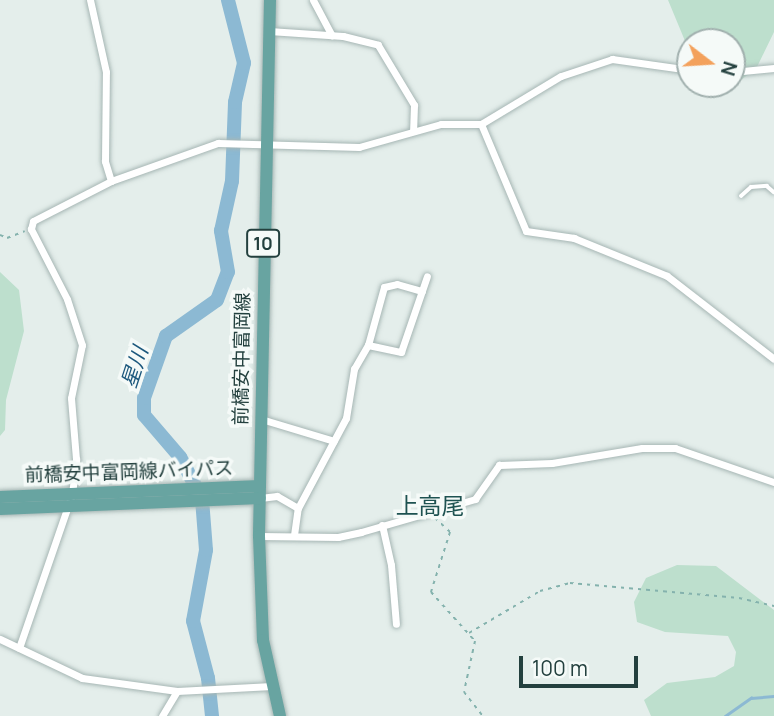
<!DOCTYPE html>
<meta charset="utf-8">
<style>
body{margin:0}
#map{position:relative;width:774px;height:716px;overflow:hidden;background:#e4eeeb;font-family:Manrope,"Noto Sans JP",sans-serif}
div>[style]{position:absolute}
.green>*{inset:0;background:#bddfcd}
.stream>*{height:2.5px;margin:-1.25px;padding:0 1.25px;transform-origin:1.25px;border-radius:1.25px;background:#8cb9d3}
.river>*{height:14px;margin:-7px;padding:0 7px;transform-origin:7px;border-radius:7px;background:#8cb9d3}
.path>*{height:2px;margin-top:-1px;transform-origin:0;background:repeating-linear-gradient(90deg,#84b2ad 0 3.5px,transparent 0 8.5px)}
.roads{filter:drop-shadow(0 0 2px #a6b6b4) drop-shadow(0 0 2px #a6b6b4)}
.lane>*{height:3.5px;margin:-1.75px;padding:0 1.75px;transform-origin:1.75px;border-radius:1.75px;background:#fff}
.street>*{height:7px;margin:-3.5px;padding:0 3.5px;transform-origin:3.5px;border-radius:3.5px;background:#fff}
.primary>*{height:12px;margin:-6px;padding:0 6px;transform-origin:6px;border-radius:6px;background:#68a4a1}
span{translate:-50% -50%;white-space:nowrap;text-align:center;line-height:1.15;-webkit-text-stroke:7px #f5faf8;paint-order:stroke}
.shield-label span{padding:2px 5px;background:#f5faf8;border:2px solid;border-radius:5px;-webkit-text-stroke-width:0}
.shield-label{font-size:18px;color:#23403e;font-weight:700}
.street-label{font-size:19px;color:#23403e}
.water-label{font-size:21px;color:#1c587d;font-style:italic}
.quarter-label{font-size:23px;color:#1e5251}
.north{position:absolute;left:676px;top:28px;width:70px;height:70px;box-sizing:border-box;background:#f5faf8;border:2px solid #a1b0ae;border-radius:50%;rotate:107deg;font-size:19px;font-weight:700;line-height:28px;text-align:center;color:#23403e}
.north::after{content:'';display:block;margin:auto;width:24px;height:32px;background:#f3a15c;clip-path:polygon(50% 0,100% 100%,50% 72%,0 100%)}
.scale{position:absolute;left:519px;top:656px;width:119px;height:32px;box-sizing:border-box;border:4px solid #23403e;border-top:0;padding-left:9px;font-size:21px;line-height:24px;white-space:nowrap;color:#23403e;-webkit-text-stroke:5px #f5faf8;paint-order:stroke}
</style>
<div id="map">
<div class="green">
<div style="clip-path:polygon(668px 0,774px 0,774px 32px,756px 69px,731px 87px,727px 84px,732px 84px,732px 42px,690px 42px,690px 53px)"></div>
<div style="clip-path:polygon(0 272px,19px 290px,24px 331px,6px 400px,5px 430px,0 436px)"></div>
<div style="clip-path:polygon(677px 565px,716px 566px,774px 610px,774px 716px,651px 716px,644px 700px,667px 683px,715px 677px,734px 666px,736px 652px,728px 636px,665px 632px,637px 622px,634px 602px,646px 578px)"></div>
</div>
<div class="stream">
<div style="left:725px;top:716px;width:32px;rotate:-35deg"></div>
<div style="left:751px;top:698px;width:23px;rotate:-5deg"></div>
</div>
<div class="river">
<div style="left:212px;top:716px;width:38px;rotate:-96deg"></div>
<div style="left:208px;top:678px;width:59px;rotate:-104.7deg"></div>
<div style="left:193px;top:621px;width:72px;rotate:-79.6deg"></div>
<div style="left:206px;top:550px;width:51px;rotate:-94.5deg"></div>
<div style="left:202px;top:499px;width:47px;rotate:-117.6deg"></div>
<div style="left:180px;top:457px;width:55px;rotate:-130.6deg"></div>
<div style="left:144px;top:415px;width:17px;rotate:-90deg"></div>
<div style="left:144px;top:398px;width:66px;rotate:-70.5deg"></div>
<div style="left:166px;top:336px;width:62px;rotate:-35.2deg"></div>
<div style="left:217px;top:300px;width:30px;rotate:-69deg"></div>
<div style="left:228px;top:272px;width:42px;rotate:-99.7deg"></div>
<div style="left:221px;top:231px;width:51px;rotate:-77.6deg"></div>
<div style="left:232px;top:181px;width:79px;rotate:-87.8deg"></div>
<div style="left:235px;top:102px;width:40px;rotate:-77deg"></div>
<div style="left:244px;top:63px;width:65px;rotate:-104.3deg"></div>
</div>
<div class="path">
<div style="left:0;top:235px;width:8px;rotate:23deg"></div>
<div style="left:7px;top:238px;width:19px;rotate:-21deg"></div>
<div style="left:435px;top:518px;width:21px;rotate:43deg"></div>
<div style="left:450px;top:532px;width:63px;rotate:107.6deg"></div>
<div style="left:431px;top:592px;width:66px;rotate:48.1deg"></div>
<div style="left:475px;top:641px;width:52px;rotate:102.2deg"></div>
<div style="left:464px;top:692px;width:31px;rotate:52deg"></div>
<div style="left:469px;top:633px;width:82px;rotate:-30.6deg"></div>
<div style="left:540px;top:591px;width:31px;rotate:-15deg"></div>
<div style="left:570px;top:583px;width:170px;rotate:5.1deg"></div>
<div style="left:739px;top:598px;width:36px;rotate:13deg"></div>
</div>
<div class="roads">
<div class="lane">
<div style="left:741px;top:196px;width:13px;rotate:-42deg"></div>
<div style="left:751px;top:187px;width:16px;rotate:-4deg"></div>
<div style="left:767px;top:186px;width:9px;rotate:41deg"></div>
</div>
<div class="street">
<div style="left:313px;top:0;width:40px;rotate:62deg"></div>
<div style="left:269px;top:31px;width:74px;rotate:3.9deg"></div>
<div style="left:343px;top:36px;width:36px;rotate:14deg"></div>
<div style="left:378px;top:45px;width:70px;rotate:59deg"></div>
<div style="left:414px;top:105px;width:26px;rotate:92deg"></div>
<div style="left:732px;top:72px;width:42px;rotate:-5.4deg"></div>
<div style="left:481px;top:124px;width:116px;rotate:67.2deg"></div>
<div style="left:526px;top:231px;width:49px;rotate:8.3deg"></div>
<div style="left:574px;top:238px;width:100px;rotate:22.2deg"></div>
<div style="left:667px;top:276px;width:135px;rotate:37.8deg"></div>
<div style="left:111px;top:181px;width:114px;rotate:-19.6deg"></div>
<div style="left:218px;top:143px;width:141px;rotate:1.6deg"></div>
<div style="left:359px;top:147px;width:85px;rotate:-15.7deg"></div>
<div style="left:441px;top:124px;width:40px"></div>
<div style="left:481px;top:124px;width:93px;rotate:-31deg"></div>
<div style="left:561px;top:76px;width:54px;rotate:-18.4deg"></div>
<div style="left:612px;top:59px;width:79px;rotate:8deg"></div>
<div style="left:368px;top:345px;width:34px;rotate:12deg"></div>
<div style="left:401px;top:352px;width:80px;rotate:-71.1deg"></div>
<div style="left:261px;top:419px;width:76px;rotate:16.8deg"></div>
<div style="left:260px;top:498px;width:17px;rotate:-7deg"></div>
<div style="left:277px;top:496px;width:24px;rotate:30deg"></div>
<div style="left:382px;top:525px;width:41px;rotate:77.3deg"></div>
<div style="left:391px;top:565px;width:59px;rotate:85.2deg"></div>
<div style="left:294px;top:535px;width:27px;rotate:-82deg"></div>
<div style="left:298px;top:508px;width:102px;rotate:-61.9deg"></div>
<div style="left:346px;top:418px;width:50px;rotate:-80.7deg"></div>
<div style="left:354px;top:369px;width:28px;rotate:-60deg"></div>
<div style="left:368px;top:345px;width:60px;rotate:-74.6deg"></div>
<div style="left:384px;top:287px;width:13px;rotate:-13deg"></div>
<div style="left:397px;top:284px;width:26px;rotate:16deg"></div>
<div style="left:259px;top:536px;width:79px;rotate:0.7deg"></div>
<div style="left:338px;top:537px;width:24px;rotate:-12deg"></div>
<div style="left:361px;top:532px;width:119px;rotate:-16.1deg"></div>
<div style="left:475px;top:499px;width:42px;rotate:-54.8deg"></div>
<div style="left:499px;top:465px;width:53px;rotate:-2.2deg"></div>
<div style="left:552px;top:463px;width:91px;rotate:-9.5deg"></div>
<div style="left:642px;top:448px;width:33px"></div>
<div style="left:675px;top:448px;width:105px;rotate:19deg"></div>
<div style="left:0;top:639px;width:91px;rotate:25.4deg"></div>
<div style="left:82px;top:678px;width:96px;rotate:7.8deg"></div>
<div style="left:177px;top:691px;width:95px;rotate:-3deg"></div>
<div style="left:19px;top:648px;width:163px;rotate:-71deg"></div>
<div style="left:72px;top:494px;width:35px;rotate:-83deg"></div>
<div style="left:76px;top:459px;width:61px;rotate:-94.7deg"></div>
<div style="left:71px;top:398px;width:54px;rotate:-78.3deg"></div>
<div style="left:82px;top:345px;width:48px;rotate:-108.1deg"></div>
<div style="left:67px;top:299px;width:79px;rotate:-117.2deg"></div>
<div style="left:31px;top:229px;width:8px;rotate:-76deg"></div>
<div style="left:33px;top:221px;width:88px;rotate:-27.1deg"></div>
<div style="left:111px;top:181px;width:21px;rotate:-107deg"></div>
<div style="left:105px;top:161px;width:89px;rotate:-89.4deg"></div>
<div style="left:106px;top:72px;width:74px;rotate:-102.5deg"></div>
<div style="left:162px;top:716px;width:29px;rotate:-59deg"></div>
</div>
<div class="primary">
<div style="left:270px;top:0;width:536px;rotate:91.18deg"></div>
<div style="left:259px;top:536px;width:104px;rotate:87.8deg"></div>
<div style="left:263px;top:640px;width:78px;rotate:77.4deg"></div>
<div style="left:0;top:497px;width:260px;rotate:-2.4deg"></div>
<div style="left:0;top:509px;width:260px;rotate:-2.4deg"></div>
</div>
</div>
<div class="shield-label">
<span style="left:263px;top:243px">10</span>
</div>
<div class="street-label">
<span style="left:242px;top:359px;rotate:-89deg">前橋安中富岡線</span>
<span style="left:129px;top:472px;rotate:-2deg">前橋安中富岡線バイパス</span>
</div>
<div class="water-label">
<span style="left:134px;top:367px;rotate:-72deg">星川</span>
</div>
<div class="quarter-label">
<span style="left:430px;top:505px">上高尾</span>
</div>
<div class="north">N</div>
<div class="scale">100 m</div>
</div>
